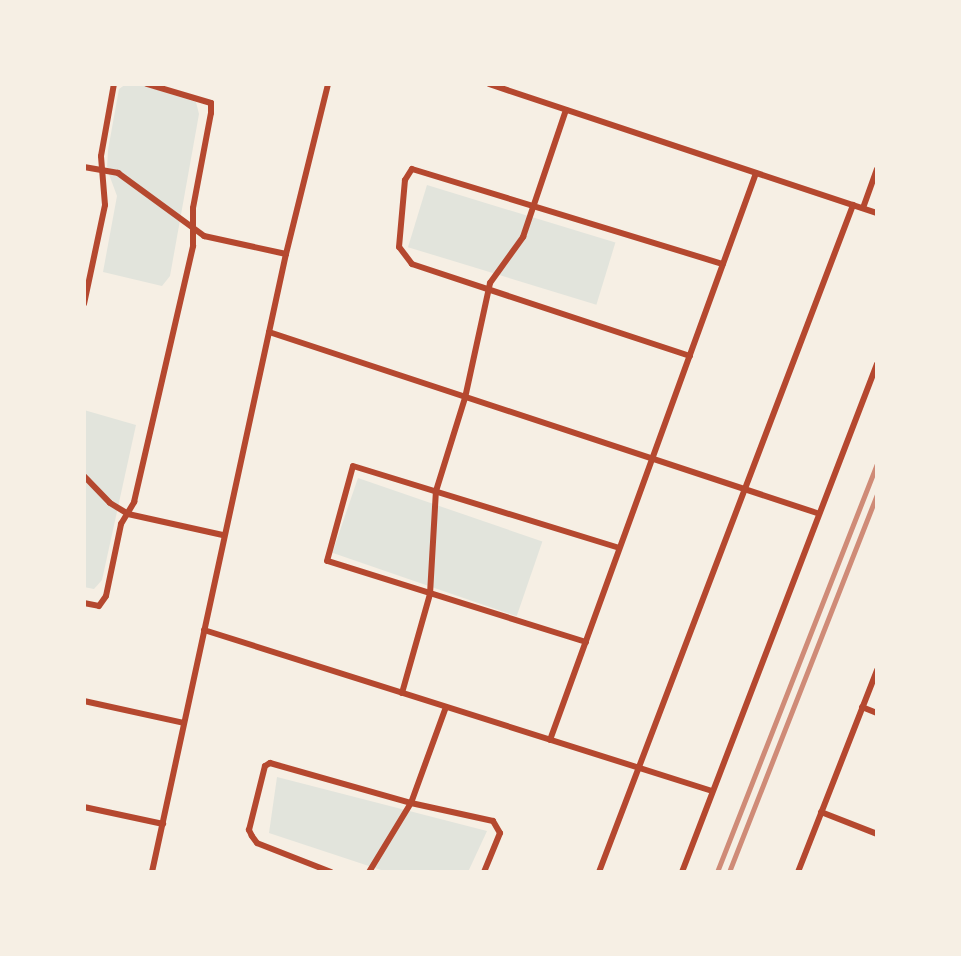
<!DOCTYPE html>
<style>
body{margin:0}
#map{position:relative;width:961px;height:956px;overflow:hidden;background:#f6efe4;font-family:Jost,sans-serif}
div>[style]{position:absolute}
.green>*{inset:0;background:#e2e4dc;transform-origin:0 0}
.minor>*{height:6px;margin:-3px;padding:0 3px;transform-origin:3px;border-radius:3px;background:#b5482f}
.rail>*{height:4.5px;margin:-2.25px;padding:0 2.25px;transform-origin:2.25px;border-radius:2.25px;background:#cf8b77}
span{translate:-50% -50%;white-space:nowrap;text-align:center;line-height:1.15;-webkit-text-stroke:6px #f6efe4;paint-order:stroke}
.frame{position:absolute;inset:0;border:86px solid #f6efe4;pointer-events:none}
</style>
<div id="map">
<div class="green">
<div style="clip-path:polygon(126px 84px,138px 84px,196px 102px,199px 114px,170px 276px,162px 286px,103px 272px,117px 196px,107px 169px,108px 150px,119px 89px)"></div>
<div style="left:427px;top:185px;width:197px;height:65px;rotate:17deg"></div>
<div style="clip-path:polygon(84px 410px,136px 425px,102px 580px,94px 589px,84px 587px)"></div>
<div style="left:358px;top:478px;width:195px;height:79px;rotate:19deg"></div>
<div style="clip-path:polygon(277px 777px,487px 831px,468px 872px,387px 872px,269px 833px)"></div>
</div>
<div class="minor">
<div style="left:489px;top:84px;width:409px;rotate:18.4deg"></div>
<div style="left:84px;top:167px;width:35px;rotate:10deg"></div>
<div style="left:118px;top:173px;width:107px;rotate:36.2deg"></div>
<div style="left:204px;top:236px;width:84px;rotate:12.4deg"></div>
<div style="left:863px;top:208px;width:41px;rotate:-70.3deg"></div>
<div style="left:84px;top:304px;width:101px;rotate:-78deg"></div>
<div style="left:105px;top:205px;width:49px;rotate:-94.7deg"></div>
<div style="left:101px;top:156px;width:73px;rotate:-79.8deg"></div>
<div style="left:269px;top:332px;width:577px;rotate:18.28deg"></div>
<div style="left:690px;top:356px;width:293px;rotate:-161.7deg"></div>
<div style="left:412px;top:264px;width:21px;rotate:-127deg"></div>
<div style="left:399px;top:247px;width:67px;rotate:-84.9deg"></div>
<div style="left:405px;top:180px;width:13px;rotate:-58deg"></div>
<div style="left:412px;top:169px;width:325px;rotate:17deg"></div>
<div style="left:84px;top:476px;width:37px;rotate:46deg"></div>
<div style="left:110px;top:503px;width:21px;rotate:31deg"></div>
<div style="left:128px;top:514px;width:97px;rotate:12.5deg"></div>
<div style="left:84px;top:603px;width:15px;rotate:11deg"></div>
<div style="left:99px;top:606px;width:12px;rotate:-55deg"></div>
<div style="left:106px;top:596px;width:74px;rotate:-78.2deg"></div>
<div style="left:121px;top:524px;width:26px;rotate:-59deg"></div>
<div style="left:134px;top:502px;width:263px;rotate:-77deg"></div>
<div style="left:193px;top:246px;width:38px;rotate:-90deg"></div>
<div style="left:193px;top:208px;width:97px;rotate:-79.3deg"></div>
<div style="left:211px;top:113px;width:10px;rotate:-90deg"></div>
<div style="left:211px;top:103px;width:67px;rotate:-163.5deg"></div>
<div style="left:204px;top:630px;width:533px;rotate:17.58deg"></div>
<div style="left:586px;top:642px;width:271px;rotate:-162.6deg"></div>
<div style="left:327px;top:561px;width:98px;rotate:-74.7deg"></div>
<div style="left:353px;top:466px;width:278px;rotate:17.1deg"></div>
<div style="left:402px;top:693px;width:103px;rotate:-74.2deg"></div>
<div style="left:430px;top:594px;width:103px;rotate:-86.7deg"></div>
<div style="left:436px;top:491px;width:97px;rotate:-72.7deg"></div>
<div style="left:465px;top:398px;width:118px;rotate:-77.7deg"></div>
<div style="left:490px;top:283px;width:57px;rotate:-54.3deg"></div>
<div style="left:523px;top:237px;width:134px;rotate:-71.3deg"></div>
<div style="left:84px;top:701px;width:102px;rotate:12.4deg"></div>
<div style="left:862px;top:707px;width:16px;rotate:22deg"></div>
<div style="left:550px;top:740px;width:603px;rotate:-70.03deg"></div>
<div style="left:84px;top:807px;width:81px;rotate:12.1deg"></div>
<div style="left:821px;top:812px;width:60px;rotate:21.4deg"></div>
<div style="left:152px;top:872px;width:632px;rotate:-77.77deg"></div>
<div style="left:286px;top:254px;width:175px;rotate:-76.1deg"></div>
<div style="left:331px;top:872px;width:79px;rotate:-158.6deg"></div>
<div style="left:257px;top:843px;width:9px;rotate:-126deg"></div>
<div style="left:252px;top:836px;width:7px;rotate:-117deg"></div>
<div style="left:249px;top:830px;width:66px;rotate:-76deg"></div>
<div style="left:265px;top:766px;width:6px;rotate:-31deg"></div>
<div style="left:270px;top:763px;width:147px;rotate:15.8deg"></div>
<div style="left:411px;top:803px;width:84px;rotate:12.4deg"></div>
<div style="left:493px;top:821px;width:14px;rotate:60deg"></div>
<div style="left:500px;top:833px;width:42px;rotate:112.3deg"></div>
<div style="left:369px;top:872px;width:81px;rotate:-58.7deg"></div>
<div style="left:411px;top:803px;width:102px;rotate:-70deg"></div>
<div style="left:599px;top:872px;width:714px;rotate:-69.15deg"></div>
<div style="left:682px;top:872px;width:544px;rotate:-69deg"></div>
<div style="left:798px;top:872px;width:217px;rotate:-68.6deg"></div>
</div>
<div class="rail">
<div style="left:717px;top:872px;width:439px;rotate:-68.6deg"></div>
<div style="left:729px;top:872px;width:405px;rotate:-68.6deg"></div>
</div>
<div class="frame"></div>
</div>
